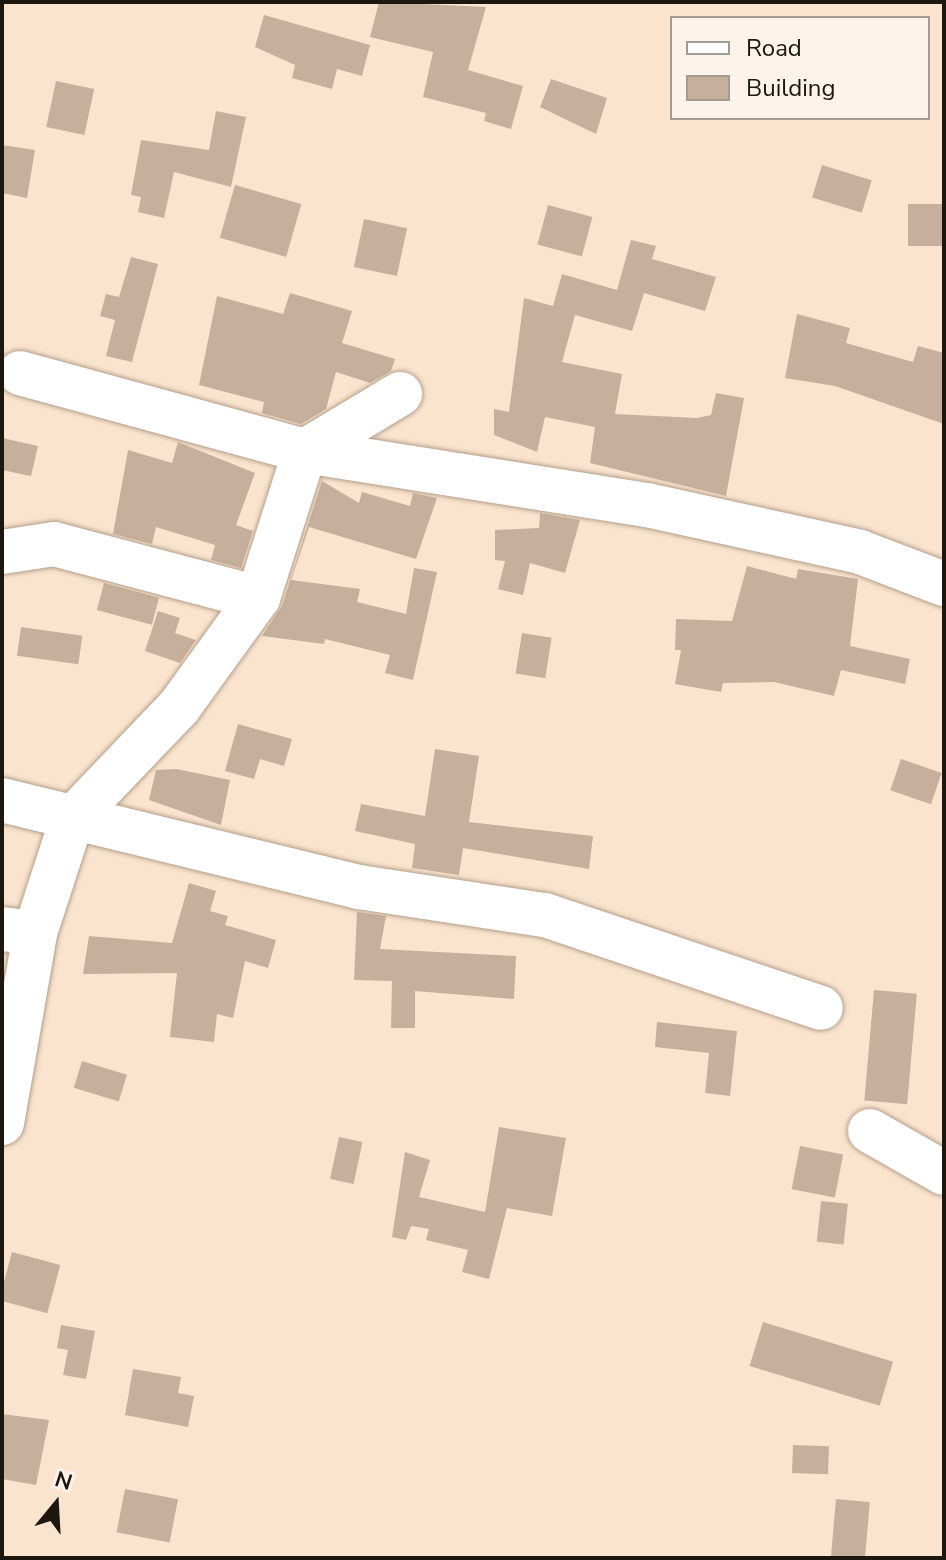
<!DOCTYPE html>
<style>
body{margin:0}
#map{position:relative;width:946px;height:1560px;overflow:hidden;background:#fae4ce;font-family:"Nunito Sans",sans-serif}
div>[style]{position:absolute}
.building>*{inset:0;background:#c6b09c;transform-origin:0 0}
.roads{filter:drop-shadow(0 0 2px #b49f8b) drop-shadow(0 0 2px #b49f8b)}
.minor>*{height:44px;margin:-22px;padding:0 22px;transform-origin:22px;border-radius:22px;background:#fff}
span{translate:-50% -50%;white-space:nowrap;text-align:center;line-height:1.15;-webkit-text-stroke:6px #fdf3eb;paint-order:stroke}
.frame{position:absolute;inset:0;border:4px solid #1e170f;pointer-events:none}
.legend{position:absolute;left:670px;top:16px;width:260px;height:104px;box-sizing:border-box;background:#fdf3eb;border:2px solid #a49b93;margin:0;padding:10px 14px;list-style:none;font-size:24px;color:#1e170f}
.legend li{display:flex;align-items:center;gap:16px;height:40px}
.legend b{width:40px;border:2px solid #a49b93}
.north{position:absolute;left:16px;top:1464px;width:80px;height:80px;-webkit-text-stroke:6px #fdf3eb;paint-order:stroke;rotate:18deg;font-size:22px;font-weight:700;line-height:32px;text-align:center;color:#1e170f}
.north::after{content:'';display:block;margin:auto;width:28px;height:36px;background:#1e170f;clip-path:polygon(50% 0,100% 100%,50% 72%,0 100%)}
</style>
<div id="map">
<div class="building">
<div style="clip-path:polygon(379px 2px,486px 7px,468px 70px,523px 86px,511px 129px,484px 121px,486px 113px,423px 97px,433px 52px,370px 37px)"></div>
<div style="clip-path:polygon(264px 15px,370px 45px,362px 76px,337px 69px,332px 89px,292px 78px,295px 65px,255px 47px)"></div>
<div style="clip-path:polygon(551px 79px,607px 98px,596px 134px,540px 107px)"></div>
<div style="left:56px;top:81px;width:39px;height:47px;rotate:12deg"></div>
<div style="clip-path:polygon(216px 111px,246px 117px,231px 187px,174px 172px,164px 218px,138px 212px,141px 197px,131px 195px,141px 140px,209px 150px)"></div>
<div style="clip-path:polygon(2px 145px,35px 150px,27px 198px,2px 193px)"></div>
<div style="left:822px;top:165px;width:52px;height:34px;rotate:17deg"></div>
<div style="left:235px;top:185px;width:69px;height:55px;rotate:16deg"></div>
<div style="left:908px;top:204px;width:36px;height:42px"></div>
<div style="left:548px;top:205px;width:46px;height:41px;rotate:15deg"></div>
<div style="left:364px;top:219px;width:44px;height:49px;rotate:12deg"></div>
<div style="clip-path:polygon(631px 240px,656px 246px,652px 259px,716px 277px,705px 311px,644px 293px,632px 331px,575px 315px,562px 362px,622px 374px,615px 414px,697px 418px,711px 415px,716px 393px,744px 398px,726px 496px,590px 463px,595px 427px,545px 417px,537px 452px,494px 435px,494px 409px,509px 412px,524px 298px,553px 306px,562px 274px,617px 290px)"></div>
<div style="clip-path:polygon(131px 257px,158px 264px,132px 362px,106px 356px,115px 320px,100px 316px,106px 294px,119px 297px)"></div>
<div style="clip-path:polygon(290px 293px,352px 311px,342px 343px,395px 359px,391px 371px,370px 383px,336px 372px,326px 409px,301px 424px,262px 413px,264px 402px,199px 385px,217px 296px,283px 314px)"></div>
<div style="clip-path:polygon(797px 314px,850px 328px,846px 343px,913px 362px,918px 346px,944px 353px,944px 424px,835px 386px,785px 378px)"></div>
<div style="clip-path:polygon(2px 438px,38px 446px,31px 476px,2px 470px)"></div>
<div style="clip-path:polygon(178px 442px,255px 473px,236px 525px,253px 531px,241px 568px,211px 560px,215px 545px,156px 527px,152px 544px,113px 534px,128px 450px,172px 463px)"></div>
<div style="clip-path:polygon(322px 481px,359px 503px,362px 492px,410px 506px,413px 493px,437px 498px,416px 559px,309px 527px,291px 580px,360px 589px,357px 602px,406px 614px,414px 568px,437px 572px,413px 680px,385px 673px,390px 655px,325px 639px,324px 644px,262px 636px,282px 606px)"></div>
<div style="clip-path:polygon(540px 513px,580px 520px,565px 573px,530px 563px,523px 595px,498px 589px,505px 561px,495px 560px,495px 530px,539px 528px)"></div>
<div style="clip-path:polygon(747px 566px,796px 579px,798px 569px,858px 579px,850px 646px,910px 659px,905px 684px,841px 670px,834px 696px,774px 682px,723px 683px,721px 692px,675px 684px,681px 650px,675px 650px,676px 619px,732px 621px)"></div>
<div style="left:104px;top:583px;width:57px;height:28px;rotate:15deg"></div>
<div style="clip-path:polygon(158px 611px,180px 618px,175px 633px,196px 640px,180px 663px,145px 651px)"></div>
<div style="left:21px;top:627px;width:62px;height:29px;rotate:8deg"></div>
<div style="left:522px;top:633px;width:30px;height:41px;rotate:9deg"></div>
<div style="clip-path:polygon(238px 724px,292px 739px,284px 766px,260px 759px,254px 779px,225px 771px)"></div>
<div style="clip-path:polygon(435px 749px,479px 756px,469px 822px,593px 836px,589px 869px,463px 848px,459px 875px,412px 868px,415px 844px,355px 831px,361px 804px,425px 816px)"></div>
<div style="left:901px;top:759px;width:43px;height:33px;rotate:19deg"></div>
<div style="clip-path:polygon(176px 769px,230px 780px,221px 825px,149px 800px,156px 770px)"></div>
<div style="clip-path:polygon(189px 883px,216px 891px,210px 911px,228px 916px,225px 925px,276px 940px,268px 968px,245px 961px,233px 1018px,217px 1014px,214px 1042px,170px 1037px,177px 973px,83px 974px,89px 936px,172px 943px)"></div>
<div style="clip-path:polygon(357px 912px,386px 916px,380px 949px,516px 956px,514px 999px,415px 991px,415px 1028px,391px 1028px,392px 981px,354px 980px)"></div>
<div style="left:874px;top:990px;width:43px;height:111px;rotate:5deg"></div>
<div style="clip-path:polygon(657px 1022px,737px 1031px,730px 1096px,705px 1093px,709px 1053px,655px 1047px)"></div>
<div style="left:82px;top:1061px;width:47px;height:28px;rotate:17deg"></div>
<div style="clip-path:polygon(499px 1127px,566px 1138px,552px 1216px,507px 1208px,489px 1279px,462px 1272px,468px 1250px,426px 1240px,429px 1229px,411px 1226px,406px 1240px,392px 1237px,405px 1152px,430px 1160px,419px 1197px,485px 1212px)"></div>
<div style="left:339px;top:1137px;width:24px;height:43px;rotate:12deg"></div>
<div style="left:800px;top:1146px;width:44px;height:44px;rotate:11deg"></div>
<div style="left:821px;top:1201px;width:27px;height:41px;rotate:6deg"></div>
<div style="left:12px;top:1252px;width:50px;height:50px;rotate:15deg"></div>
<div style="left:763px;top:1322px;width:136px;height:46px;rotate:17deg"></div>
<div style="clip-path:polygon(61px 1325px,95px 1331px,86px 1379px,63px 1375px,68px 1350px,57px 1348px)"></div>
<div style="clip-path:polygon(133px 1369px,181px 1377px,178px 1393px,194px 1396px,188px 1427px,125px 1415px)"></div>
<div style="clip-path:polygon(2px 1414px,49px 1420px,36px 1485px,2px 1479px)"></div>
<div style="left:793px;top:1445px;width:36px;height:28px;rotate:2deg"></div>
<div style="left:125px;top:1489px;width:54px;height:44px;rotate:11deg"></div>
<div style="left:836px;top:1499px;width:34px;height:59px;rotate:5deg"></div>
</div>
<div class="roads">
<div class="minor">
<div style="left:20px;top:373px;width:295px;rotate:15.3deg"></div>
<div style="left:305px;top:451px;width:346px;rotate:9deg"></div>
<div style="left:647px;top:505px;width:218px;rotate:12.4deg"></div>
<div style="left:860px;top:552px;width:90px;rotate:20.9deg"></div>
<div style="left:2px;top:552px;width:53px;rotate:-8.7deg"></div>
<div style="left:54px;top:544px;width:211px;rotate:14.8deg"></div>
<div style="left:2px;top:800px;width:367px;rotate:13.7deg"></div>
<div style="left:359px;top:887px;width:188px;rotate:8.6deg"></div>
<div style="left:545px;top:915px;width:291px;rotate:18.6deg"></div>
<div style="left:2px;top:929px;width:33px;rotate:7deg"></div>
<div style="left:35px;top:933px;width:120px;rotate:-72deg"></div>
<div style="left:72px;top:819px;width:155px;rotate:-46.3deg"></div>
<div style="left:179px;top:707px;width:135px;rotate:-54.1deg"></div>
<div style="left:258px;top:598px;width:154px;rotate:-72.3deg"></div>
<div style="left:305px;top:451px;width:111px;rotate:-31deg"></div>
<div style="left:2px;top:1123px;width:193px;rotate:-80.1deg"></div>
<div style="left:870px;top:1131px;width:85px;rotate:29.6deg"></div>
</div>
</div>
<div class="frame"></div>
<ul class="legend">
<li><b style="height:10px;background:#fff"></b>Road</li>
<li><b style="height:22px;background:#c6b09c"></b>Building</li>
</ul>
<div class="north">N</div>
</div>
